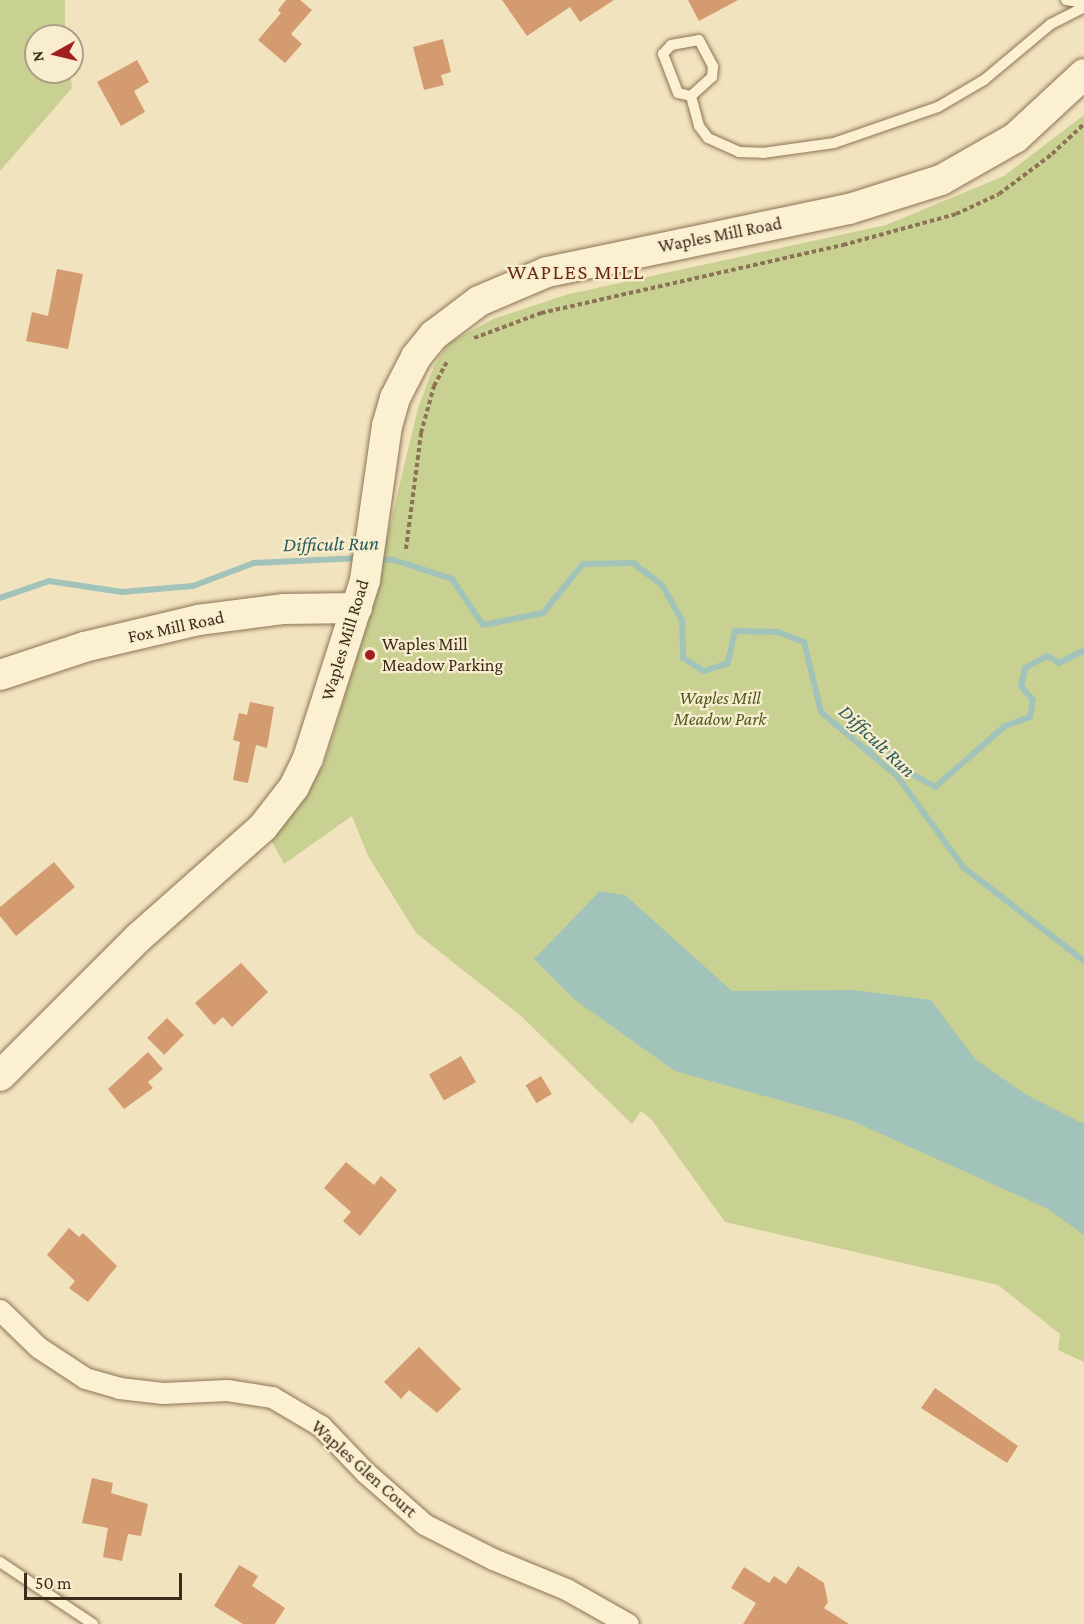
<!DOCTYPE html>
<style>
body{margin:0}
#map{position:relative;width:1084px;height:1624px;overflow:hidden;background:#f2e3bf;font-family:"Crimson Pro",serif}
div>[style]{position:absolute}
.green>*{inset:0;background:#c9d192}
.water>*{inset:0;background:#a2c3ba}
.stream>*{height:6px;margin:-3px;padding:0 3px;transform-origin:3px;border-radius:3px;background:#a2c3ba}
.building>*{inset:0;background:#d49b71;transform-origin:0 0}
.path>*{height:4px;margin-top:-2px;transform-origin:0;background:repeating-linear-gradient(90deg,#8d7355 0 4.5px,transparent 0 7.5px)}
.roads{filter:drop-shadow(0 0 2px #8d7355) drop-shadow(0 0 2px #8d7355)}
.lane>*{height:10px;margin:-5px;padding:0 5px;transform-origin:5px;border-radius:5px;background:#fcf0d3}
.street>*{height:21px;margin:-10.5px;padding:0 10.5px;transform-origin:10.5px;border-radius:10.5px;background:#fcf0d3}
.secondary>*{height:30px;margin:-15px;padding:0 15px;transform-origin:15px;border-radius:15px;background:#fcf0d3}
.dots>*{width:16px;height:16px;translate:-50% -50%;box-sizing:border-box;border:3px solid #f9edcf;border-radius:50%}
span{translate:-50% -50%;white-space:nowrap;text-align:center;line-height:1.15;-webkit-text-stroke:4.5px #f9edcf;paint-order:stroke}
.street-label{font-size:18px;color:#3a2b1b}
.poi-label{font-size:18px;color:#3a2b1b}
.left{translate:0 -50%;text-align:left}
.park-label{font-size:18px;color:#4a5920;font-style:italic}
.water-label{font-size:20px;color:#295c59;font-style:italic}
.quarter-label{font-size:21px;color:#6b2916;letter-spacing:1.5px}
.north{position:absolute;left:24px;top:24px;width:60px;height:60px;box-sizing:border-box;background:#f9edcf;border:2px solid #ad9f87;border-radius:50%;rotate:262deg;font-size:16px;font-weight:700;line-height:24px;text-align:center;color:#3a2b1b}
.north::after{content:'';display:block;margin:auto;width:21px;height:27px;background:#a21f1f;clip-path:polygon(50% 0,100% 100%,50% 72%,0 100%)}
.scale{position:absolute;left:24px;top:1573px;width:158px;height:27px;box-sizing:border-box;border:3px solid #3a2b1b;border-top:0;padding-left:8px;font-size:18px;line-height:21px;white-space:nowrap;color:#3a2b1b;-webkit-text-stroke:4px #f9edcf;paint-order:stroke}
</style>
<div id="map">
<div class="green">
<div style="clip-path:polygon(0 0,65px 0,65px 36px,36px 36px,36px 72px,70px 72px,72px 88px,0 171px)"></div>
<div style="clip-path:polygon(1084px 115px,1084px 1362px,1058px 1350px,1060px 1334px,998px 1285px,725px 1222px,651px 1119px,641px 1111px,632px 1124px,521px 1016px,416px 933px,368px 856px,352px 816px,284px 864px,269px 836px,299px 803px,324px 764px,364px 634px,418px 408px,434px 366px,449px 343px,493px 319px,569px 294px,886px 225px,1004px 176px)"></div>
</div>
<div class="water">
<div style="clip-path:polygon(600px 891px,625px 895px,732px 991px,854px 990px,931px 1000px,976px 1060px,1027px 1095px,1084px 1124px,1084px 1235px,1048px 1209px,850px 1120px,675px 1071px,575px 1000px,534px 959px)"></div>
</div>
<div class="stream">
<div style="left:375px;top:559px;width:19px;rotate:3deg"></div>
<div style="left:394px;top:560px;width:61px;rotate:18.1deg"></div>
<div style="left:452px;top:579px;width:55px;rotate:56deg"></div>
<div style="left:483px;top:625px;width:61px;rotate:-11.3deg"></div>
<div style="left:543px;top:613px;width:63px;rotate:-50.8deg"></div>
<div style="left:583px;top:564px;width:50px;rotate:-1.1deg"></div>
<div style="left:633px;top:563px;width:36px;rotate:37deg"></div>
<div style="left:662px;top:585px;width:40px;rotate:60.3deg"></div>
<div style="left:682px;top:620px;width:38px;rotate:88deg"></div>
<div style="left:683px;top:658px;width:25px;rotate:32deg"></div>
<div style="left:704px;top:671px;width:25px;rotate:-18deg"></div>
<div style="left:728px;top:663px;width:33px;rotate:-78deg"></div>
<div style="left:735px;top:631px;width:43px;rotate:1.3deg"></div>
<div style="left:778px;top:632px;width:28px;rotate:21deg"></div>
<div style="left:804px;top:642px;width:72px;rotate:76.3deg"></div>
<div style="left:821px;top:712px;width:99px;rotate:40.1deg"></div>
<div style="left:897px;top:776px;width:112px;rotate:54deg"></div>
<div style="left:963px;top:867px;width:153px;rotate:37.8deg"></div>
<div style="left:0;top:598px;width:52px;rotate:-19.1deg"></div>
<div style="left:49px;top:581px;width:74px;rotate:8.6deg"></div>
<div style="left:122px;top:592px;width:71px;rotate:-4.8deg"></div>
<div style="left:193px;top:586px;width:65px;rotate:-20.7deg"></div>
<div style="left:254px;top:563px;width:105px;rotate:-2.7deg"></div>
<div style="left:868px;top:751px;width:17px;rotate:-24deg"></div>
<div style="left:884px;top:744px;width:38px;rotate:48deg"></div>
<div style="left:909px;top:772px;width:30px;rotate:30deg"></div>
<div style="left:935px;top:787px;width:93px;rotate:-41.1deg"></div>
<div style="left:1005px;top:726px;width:27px;rotate:-20deg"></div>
<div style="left:1030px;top:717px;width:17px;rotate:-80deg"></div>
<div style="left:1033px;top:700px;width:18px;rotate:-131deg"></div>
<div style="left:1021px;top:686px;width:18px;rotate:-77deg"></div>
<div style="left:1025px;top:668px;width:25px;rotate:-29deg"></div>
<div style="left:1047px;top:656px;width:14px;rotate:30deg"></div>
<div style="left:1059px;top:663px;width:28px;rotate:-27deg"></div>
</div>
<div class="building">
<div style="clip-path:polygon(286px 0,300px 0,312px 10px,291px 34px,302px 44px,285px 63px,258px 40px,281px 13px,278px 10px)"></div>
<div style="clip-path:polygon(502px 0,614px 0,580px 22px,570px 7px,527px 36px)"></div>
<div style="clip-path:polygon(688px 0,738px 0,699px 21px)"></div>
<div style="clip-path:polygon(443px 39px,451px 72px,441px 75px,444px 85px,424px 90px,413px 47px)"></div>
<div style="clip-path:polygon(137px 60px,149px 82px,134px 91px,145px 112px,121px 126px,97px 82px)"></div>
<div style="clip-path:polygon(57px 269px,83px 274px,68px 349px,26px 341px,32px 312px,48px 316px)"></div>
<div style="clip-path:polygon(250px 702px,274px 707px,267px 748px,256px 745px,248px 783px,233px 780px,240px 742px,233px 740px,239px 713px,247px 715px)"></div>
<div style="clip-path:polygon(54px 862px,75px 887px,16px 936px,0 916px,0 907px)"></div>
<div style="clip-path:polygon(241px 963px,268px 992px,232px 1027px,223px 1017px,214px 1025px,195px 1003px)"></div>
<div style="left:167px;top:1018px;width:24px;height:28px;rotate:45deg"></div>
<div style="clip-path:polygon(148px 1052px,163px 1069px,148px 1082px,153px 1088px,124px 1109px,108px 1089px)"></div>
<div style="left:461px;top:1056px;width:30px;height:37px;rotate:60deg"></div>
<div style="left:541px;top:1076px;width:21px;height:18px;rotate:59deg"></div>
<div style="clip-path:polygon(346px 1162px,374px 1185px,381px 1176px,397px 1190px,360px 1236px,343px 1221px,351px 1212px,324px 1188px)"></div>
<div style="clip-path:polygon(69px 1228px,79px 1237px,83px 1233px,117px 1266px,88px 1302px,69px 1288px,75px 1281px,47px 1255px)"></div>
<div style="clip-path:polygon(419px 1347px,461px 1389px,437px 1413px,409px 1390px,401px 1399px,384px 1382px)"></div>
<div style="clip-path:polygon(935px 1388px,1018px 1446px,1007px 1463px,921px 1408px)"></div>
<div style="clip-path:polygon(92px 1478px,113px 1483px,111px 1493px,148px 1504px,141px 1536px,128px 1534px,122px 1561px,103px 1557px,108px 1528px,82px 1523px)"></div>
<div style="clip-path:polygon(239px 1565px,258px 1576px,252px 1586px,285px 1608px,275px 1624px,243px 1624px,214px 1606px)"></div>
<div style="clip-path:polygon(798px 1566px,824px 1583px,828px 1602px,824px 1608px,849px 1624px,743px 1624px,756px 1603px,731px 1588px,744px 1567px,769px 1583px,774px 1576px,786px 1584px)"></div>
</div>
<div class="path">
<div style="left:474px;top:338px;width:72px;rotate:-20.5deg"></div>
<div style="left:541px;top:313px;width:310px;rotate:-12.7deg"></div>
<div style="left:843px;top:245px;width:117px;rotate:-15.3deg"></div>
<div style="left:956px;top:214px;width:47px;rotate:-24.9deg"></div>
<div style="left:999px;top:194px;width:66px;rotate:-37deg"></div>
<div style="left:1052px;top:154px;width:44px;rotate:-43.2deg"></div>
<div style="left:406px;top:549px;width:117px;rotate:-82.6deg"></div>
<div style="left:421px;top:433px;width:49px;rotate:-74.5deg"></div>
<div style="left:434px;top:386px;width:27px;rotate:-62deg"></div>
</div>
<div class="roads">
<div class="lane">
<div style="left:1066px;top:0;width:18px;rotate:9deg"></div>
<div style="left:699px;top:40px;width:30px;rotate:62deg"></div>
<div style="left:713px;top:66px;width:11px;rotate:95deg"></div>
<div style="left:712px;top:77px;width:28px;rotate:138deg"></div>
<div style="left:691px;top:96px;width:13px;rotate:-167deg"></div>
<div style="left:678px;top:93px;width:42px;rotate:-111deg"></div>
<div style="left:663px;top:54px;width:12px;rotate:-48deg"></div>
<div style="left:671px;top:45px;width:28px;rotate:-10deg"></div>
<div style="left:691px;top:96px;width:31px;rotate:75deg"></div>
<div style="left:699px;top:126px;width:15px;rotate:53deg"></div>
<div style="left:708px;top:138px;width:34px;rotate:24deg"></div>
<div style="left:739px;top:152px;width:24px;rotate:2deg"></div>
<div style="left:763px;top:153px;width:72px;rotate:-8deg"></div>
<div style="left:834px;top:143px;width:110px;rotate:-19.1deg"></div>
<div style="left:938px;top:107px;width:53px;rotate:-30.4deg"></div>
<div style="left:984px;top:80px;width:87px;rotate:-39.9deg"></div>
<div style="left:1051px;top:24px;width:37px;rotate:-27deg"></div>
<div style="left:0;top:1562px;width:112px;rotate:33.7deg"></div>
</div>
<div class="street">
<div style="left:0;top:1310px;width:53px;rotate:44.2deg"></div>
<div style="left:38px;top:1347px;width:56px;rotate:33.4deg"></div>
<div style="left:85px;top:1378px;width:35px;rotate:16deg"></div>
<div style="left:119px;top:1388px;width:44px;rotate:6.5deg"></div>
<div style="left:163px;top:1393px;width:64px;rotate:-2.7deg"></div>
<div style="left:227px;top:1390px;width:46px;rotate:8.8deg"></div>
<div style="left:272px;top:1397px;width:57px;rotate:30.6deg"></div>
<div style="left:321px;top:1426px;width:64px;rotate:46.3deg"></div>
<div style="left:365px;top:1472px;width:79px;rotate:41.4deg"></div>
<div style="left:424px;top:1524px;width:77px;rotate:26.9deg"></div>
<div style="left:493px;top:1559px;width:79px;rotate:22.3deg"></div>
<div style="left:566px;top:1589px;width:71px;rotate:29.4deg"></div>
</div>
<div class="secondary">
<div style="left:0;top:675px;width:89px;rotate:-18.4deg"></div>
<div style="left:84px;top:647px;width:117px;rotate:-13.3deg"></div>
<div style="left:198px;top:620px;width:87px;rotate:-7.3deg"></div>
<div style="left:284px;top:609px;width:73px;rotate:-0.8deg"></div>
<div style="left:0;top:1076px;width:195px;rotate:-45deg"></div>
<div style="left:138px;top:938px;width:167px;rotate:-41.6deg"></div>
<div style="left:263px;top:827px;width:51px;rotate:-52.2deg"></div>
<div style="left:294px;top:787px;width:32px;rotate:-64deg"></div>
<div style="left:308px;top:758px;width:187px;rotate:-72.2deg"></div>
<div style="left:365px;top:580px;width:156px;rotate:-81.9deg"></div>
<div style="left:387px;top:426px;width:29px;rotate:-74deg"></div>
<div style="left:395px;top:398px;width:46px;rotate:-62.9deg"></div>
<div style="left:416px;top:357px;width:28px;rotate:-51deg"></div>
<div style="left:434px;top:335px;width:56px;rotate:-37.1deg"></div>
<div style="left:479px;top:301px;width:74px;rotate:-23.1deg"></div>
<div style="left:547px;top:272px;width:309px;rotate:-11.8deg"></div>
<div style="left:849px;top:209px;width:96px;rotate:-17.5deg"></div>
<div style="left:941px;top:180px;width:85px;rotate:-29.6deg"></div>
<div style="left:1015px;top:138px;width:94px;rotate:-42.8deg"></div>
</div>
</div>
<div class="dots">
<div style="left:370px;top:655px;background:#a21f1f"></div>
</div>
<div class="street-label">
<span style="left:720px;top:235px;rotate:-11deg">Waples Mill Road</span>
<span style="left:176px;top:627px;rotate:-12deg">Fox Mill Road</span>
<span style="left:345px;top:640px;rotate:-73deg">Waples Mill Road</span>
<span style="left:364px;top:1469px;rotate:42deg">Waples Glen Court</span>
</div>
<div class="poi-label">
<span class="left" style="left:382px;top:655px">Waples Mill<br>Meadow Parking</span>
</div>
<div class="park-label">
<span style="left:720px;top:709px">Waples Mill<br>Meadow Park</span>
</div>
<div class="water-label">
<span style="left:331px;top:544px;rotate:-1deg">Difficult Run</span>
<span style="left:877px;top:741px;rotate:43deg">Difficult Run</span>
</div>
<div class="quarter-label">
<span style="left:576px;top:272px">WAPLES MILL</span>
</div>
<div class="north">N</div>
<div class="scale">50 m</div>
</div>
